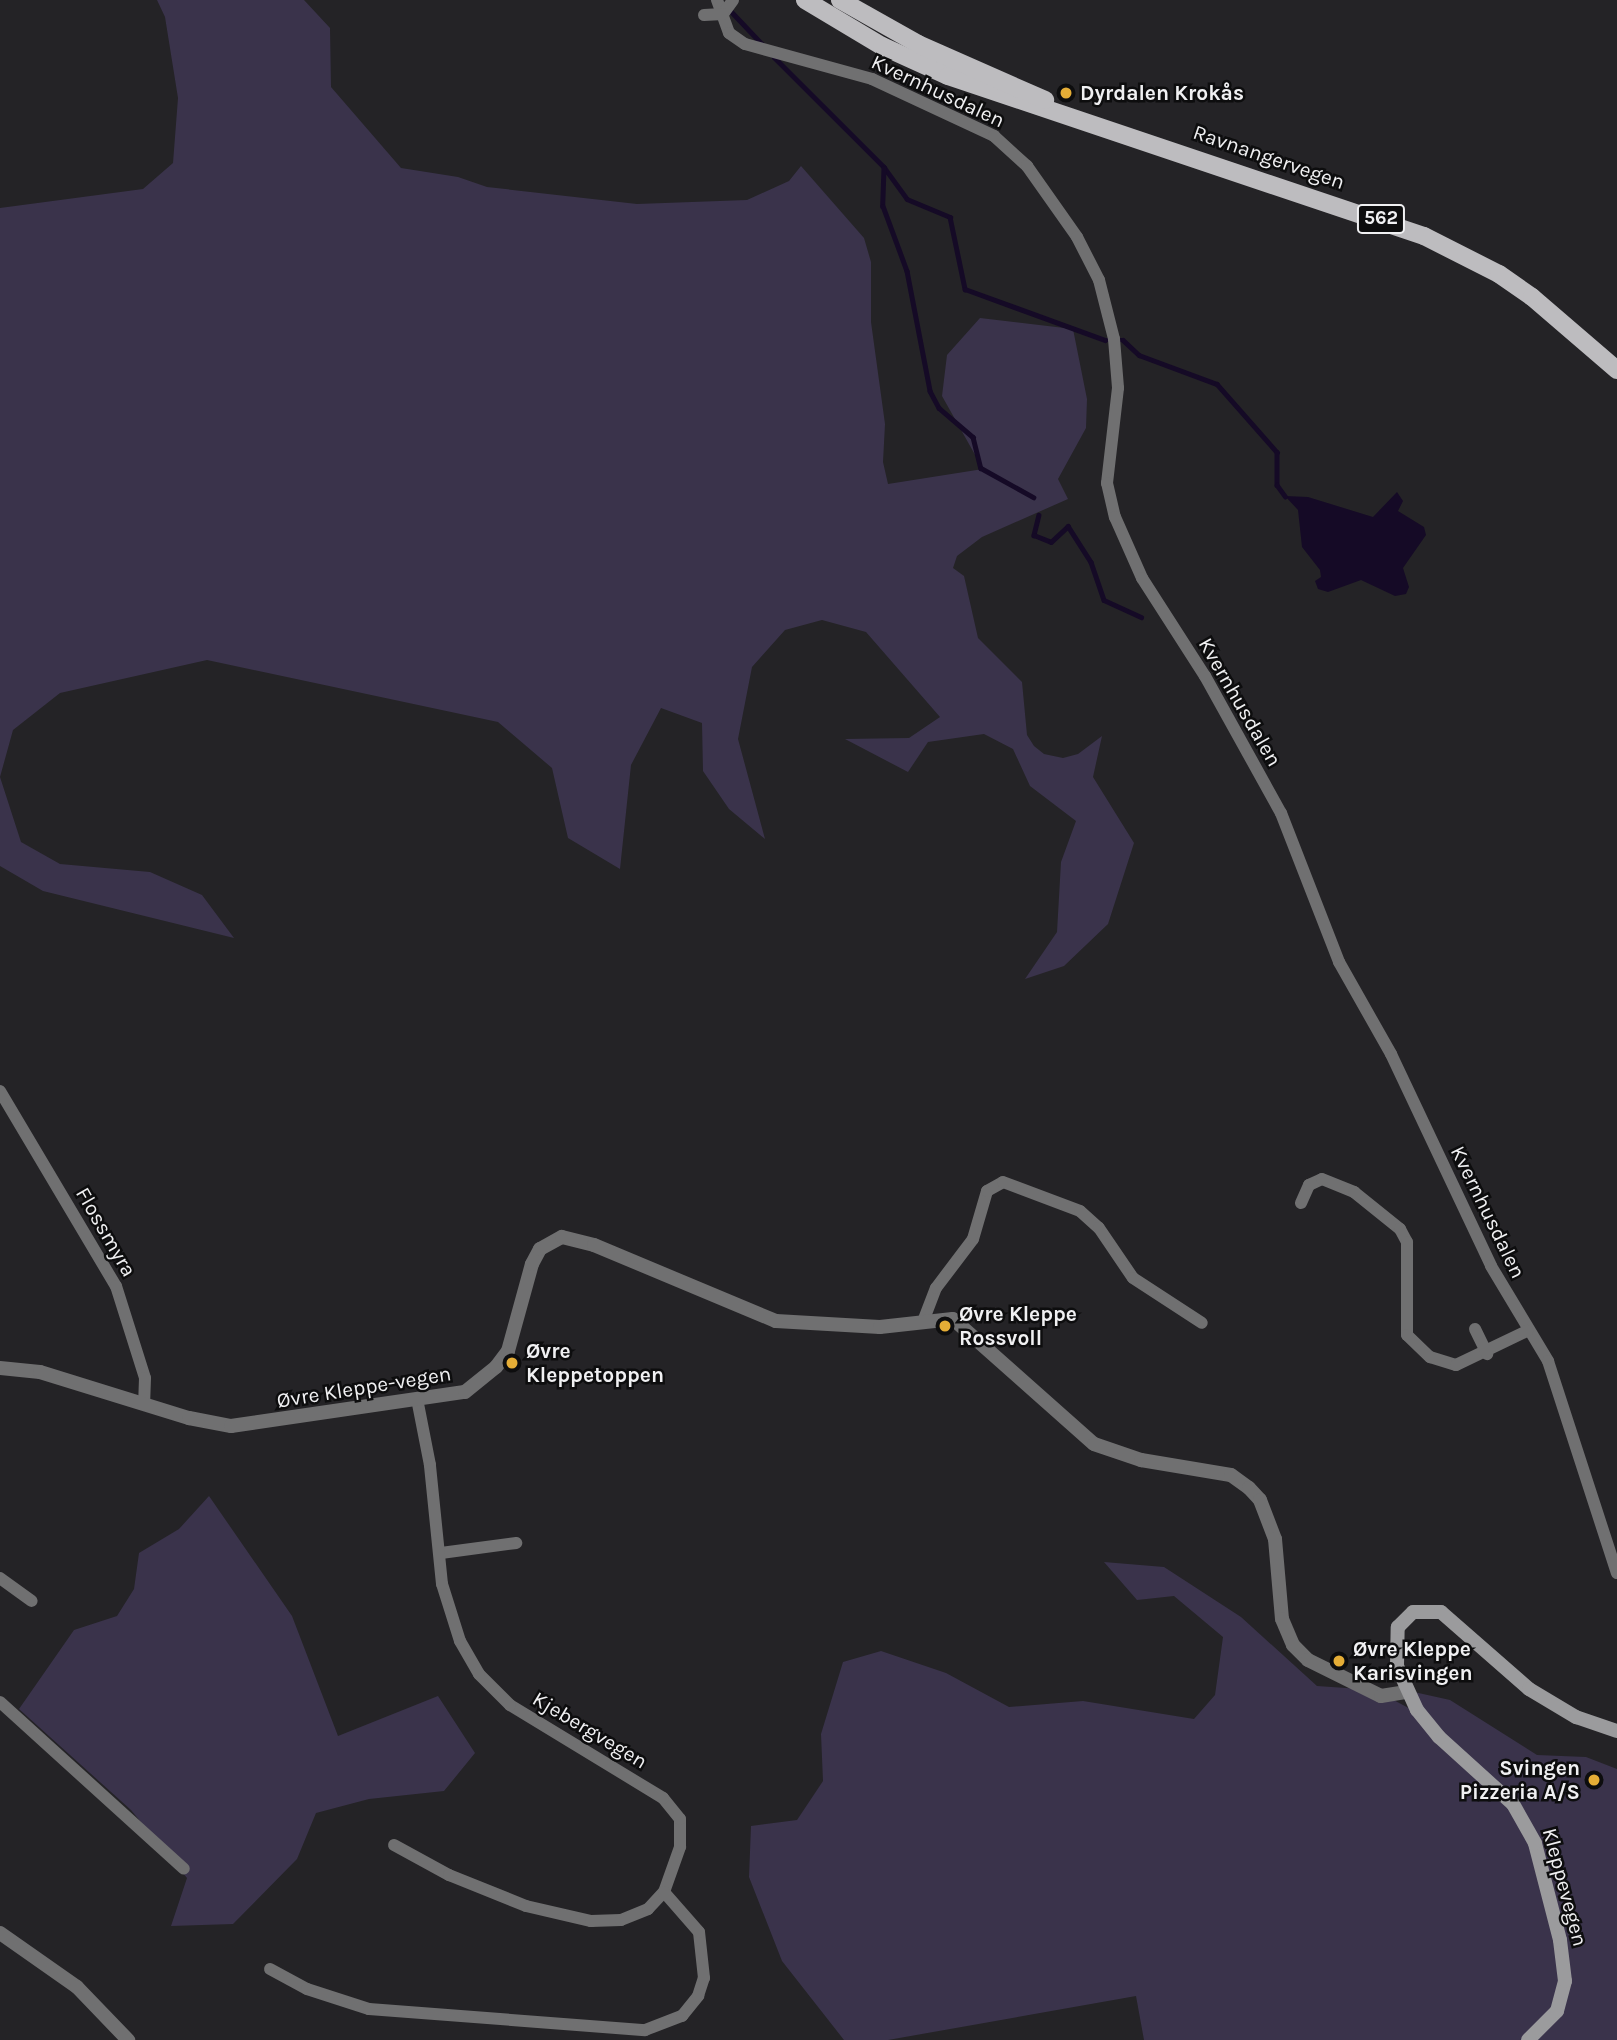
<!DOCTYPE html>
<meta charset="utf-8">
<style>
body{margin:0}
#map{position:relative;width:1617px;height:2040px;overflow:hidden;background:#242326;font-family:Karla,sans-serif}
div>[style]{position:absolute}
.green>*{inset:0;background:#3a334b}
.water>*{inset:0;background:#150a26}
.stream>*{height:4.5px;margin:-2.25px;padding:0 2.25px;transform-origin:2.25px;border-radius:2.25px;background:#150a26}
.minor>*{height:12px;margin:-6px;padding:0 6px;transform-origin:6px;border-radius:6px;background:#707071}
.tertiary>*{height:14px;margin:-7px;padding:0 7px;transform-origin:7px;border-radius:7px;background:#707071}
.secondary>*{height:14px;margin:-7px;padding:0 7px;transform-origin:7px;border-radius:7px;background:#9b9b9d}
.primary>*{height:18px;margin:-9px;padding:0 9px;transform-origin:9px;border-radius:9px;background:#bdbcbf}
.dots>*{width:19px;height:19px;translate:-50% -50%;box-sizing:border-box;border:4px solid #0d0d0e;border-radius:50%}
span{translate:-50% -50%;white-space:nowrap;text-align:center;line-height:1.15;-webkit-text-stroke:5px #0d0d0e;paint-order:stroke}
.shield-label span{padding:2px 5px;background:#0d0d0e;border:2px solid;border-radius:5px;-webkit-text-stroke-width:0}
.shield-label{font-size:19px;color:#f0f0f2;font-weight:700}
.street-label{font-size:21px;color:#f0f0f2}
.poi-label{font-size:21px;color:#f0f0f2;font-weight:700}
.left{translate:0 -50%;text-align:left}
.right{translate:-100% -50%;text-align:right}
</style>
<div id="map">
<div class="green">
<div style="clip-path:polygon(157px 0,304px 0,330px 28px,331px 87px,401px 168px,458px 177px,487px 187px,637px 204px,747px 200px,789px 181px,801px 166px,864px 238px,871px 262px,871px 322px,885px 424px,883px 462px,888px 484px,983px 469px,942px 396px,947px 355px,980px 318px,1073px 329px,1087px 399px,1086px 428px,1058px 479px,1068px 499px,982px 537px,957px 556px,953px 568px,964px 576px,978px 638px,1022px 682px,1027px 735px,1034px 746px,1044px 754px,1063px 758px,1078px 754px,1102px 736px,1093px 777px,1134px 843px,1108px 924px,1064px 966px,1025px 979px,1057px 932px,1061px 862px,1076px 821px,1030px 786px,1013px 749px,984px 734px,928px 742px,908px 772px,845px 739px,909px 738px,940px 717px,866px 632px,822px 620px,785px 630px,752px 667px,738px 739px,765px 839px,729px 809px,703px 771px,702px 723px,661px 708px,631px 765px,620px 869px,568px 838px,552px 768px,498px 722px,207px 660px,60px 693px,13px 730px,0 777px,21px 842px,60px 864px,150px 872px,202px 895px,234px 938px,43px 891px,0 866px,0 208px,143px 189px,173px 163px,178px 98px,165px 17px)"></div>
<div style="clip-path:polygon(209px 1496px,292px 1616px,338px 1736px,438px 1696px,475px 1753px,444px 1791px,369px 1799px,316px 1813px,297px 1859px,233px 1924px,171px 1926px,187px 1878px,131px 1810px,19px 1709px,74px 1630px,117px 1616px,134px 1589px,139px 1553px,179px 1529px)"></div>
<div style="clip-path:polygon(1104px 1562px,1164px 1567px,1241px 1617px,1317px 1686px,1375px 1690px,1416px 1712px,1414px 1692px,1450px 1700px,1537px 1755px,1586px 1757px,1617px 1769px,1617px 2040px,1144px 2040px,1136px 1996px,888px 2040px,844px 2040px,782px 1961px,749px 1877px,751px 1826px,797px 1820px,823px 1781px,821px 1734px,843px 1662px,881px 1651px,946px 1673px,1009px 1707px,1083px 1701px,1194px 1719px,1215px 1695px,1223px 1637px,1174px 1596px,1137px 1600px)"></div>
</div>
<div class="water">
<div style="clip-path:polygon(1397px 492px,1403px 501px,1398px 511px,1424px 527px,1426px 535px,1403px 568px,1409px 587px,1406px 594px,1395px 596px,1361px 580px,1328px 592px,1318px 589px,1315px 581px,1321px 577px,1320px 570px,1302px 547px,1298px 510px,1285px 496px,1308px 497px,1373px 517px)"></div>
</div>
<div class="stream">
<div style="left:729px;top:9px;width:51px;rotate:46.6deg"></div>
<div style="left:774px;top:57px;width:156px;rotate:45deg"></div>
<div style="left:884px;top:167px;width:39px;rotate:54deg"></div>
<div style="left:907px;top:199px;width:47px;rotate:22.7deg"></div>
<div style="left:950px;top:217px;width:74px;rotate:78.2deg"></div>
<div style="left:965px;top:289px;width:149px;rotate:20deg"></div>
<div style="left:1105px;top:340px;width:18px"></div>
<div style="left:1123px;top:340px;width:22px;rotate:43deg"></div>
<div style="left:1139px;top:355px;width:83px;rotate:20.4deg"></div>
<div style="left:1217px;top:384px;width:91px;rotate:48.6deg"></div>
<div style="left:1277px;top:452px;width:33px;rotate:90deg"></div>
<div style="left:1277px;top:485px;width:14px;rotate:54deg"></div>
<div style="left:884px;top:168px;width:38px;rotate:92deg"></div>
<div style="left:883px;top:206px;width:69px;rotate:69.7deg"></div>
<div style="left:907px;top:271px;width:122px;rotate:79.1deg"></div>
<div style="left:930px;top:391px;width:19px;rotate:62deg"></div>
<div style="left:939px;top:408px;width:45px;rotate:40.5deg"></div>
<div style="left:973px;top:437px;width:32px;rotate:76deg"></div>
<div style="left:981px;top:468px;width:60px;rotate:29.1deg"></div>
<div style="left:1039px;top:515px;width:21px;rotate:104deg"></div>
<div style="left:1034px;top:535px;width:18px;rotate:22deg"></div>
<div style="left:1051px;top:542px;width:23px;rotate:-43deg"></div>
<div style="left:1068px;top:526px;width:43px;rotate:57.4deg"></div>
<div style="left:1091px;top:562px;width:40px;rotate:71.1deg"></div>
<div style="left:1104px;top:600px;width:41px;rotate:24.7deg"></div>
</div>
<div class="minor">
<div style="left:717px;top:0;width:35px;rotate:70deg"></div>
<div style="left:729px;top:33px;width:19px;rotate:35deg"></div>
<div style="left:745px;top:44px;width:132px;rotate:15.4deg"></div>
<div style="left:872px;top:79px;width:135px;rotate:25deg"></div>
<div style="left:994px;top:136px;width:45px;rotate:42.3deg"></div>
<div style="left:1027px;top:166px;width:87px;rotate:54.8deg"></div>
<div style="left:1077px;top:237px;width:48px;rotate:62.9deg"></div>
<div style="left:1099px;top:280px;width:61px;rotate:75.7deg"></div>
<div style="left:1114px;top:339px;width:49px;rotate:85.3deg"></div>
<div style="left:1118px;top:388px;width:96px;rotate:96.6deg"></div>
<div style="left:1107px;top:483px;width:35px;rotate:77deg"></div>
<div style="left:1115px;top:517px;width:67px;rotate:66.1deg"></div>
<div style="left:1142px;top:578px;width:117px;rotate:57.3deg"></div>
<div style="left:1205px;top:676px;width:157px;rotate:61deg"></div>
<div style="left:1281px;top:813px;width:160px;rotate:68.7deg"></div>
<div style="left:1339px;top:962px;width:106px;rotate:60.5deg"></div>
<div style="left:1391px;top:1054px;width:234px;rotate:64.7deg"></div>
<div style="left:1491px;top:1266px;width:111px;rotate:59deg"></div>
<div style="left:1548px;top:1361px;width:223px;rotate:72deg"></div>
<div style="left:723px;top:14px;width:17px;rotate:-54deg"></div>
<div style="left:704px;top:15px;width:19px;rotate:-3deg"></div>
<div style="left:0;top:1091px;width:227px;rotate:59.3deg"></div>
<div style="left:116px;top:1286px;width:96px;rotate:72.5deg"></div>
<div style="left:145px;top:1378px;width:26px;rotate:92deg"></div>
<div style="left:1301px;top:1203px;width:20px;rotate:-66deg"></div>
<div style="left:1309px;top:1185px;width:14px;rotate:-25deg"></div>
<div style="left:1322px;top:1179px;width:35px;rotate:22deg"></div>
<div style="left:1354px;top:1192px;width:59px;rotate:38.8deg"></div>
<div style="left:1400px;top:1229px;width:15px;rotate:62deg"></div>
<div style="left:1407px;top:1242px;width:93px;rotate:90deg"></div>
<div style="left:1407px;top:1335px;width:32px;rotate:44deg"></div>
<div style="left:1430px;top:1357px;width:27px;rotate:17deg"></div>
<div style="left:1456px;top:1365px;width:79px;rotate:-25.6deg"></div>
<div style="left:924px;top:1319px;width:33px;rotate:-69deg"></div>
<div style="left:936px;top:1288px;width:61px;rotate:-52.9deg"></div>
<div style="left:973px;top:1239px;width:50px;rotate:-73.7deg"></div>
<div style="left:987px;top:1191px;width:18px;rotate:-29deg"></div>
<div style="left:1003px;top:1182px;width:82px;rotate:20.6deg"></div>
<div style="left:1080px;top:1211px;width:25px;rotate:42deg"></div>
<div style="left:1099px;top:1228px;width:60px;rotate:55.8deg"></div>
<div style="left:1133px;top:1278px;width:82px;rotate:33.1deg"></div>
<div style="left:1475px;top:1329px;width:28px;rotate:64deg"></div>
<div style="left:441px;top:1553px;width:76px;rotate:-7.6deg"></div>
<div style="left:0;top:1578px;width:39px;rotate:36deg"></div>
<div style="left:0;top:1702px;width:248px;rotate:42.2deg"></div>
<div style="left:394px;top:1845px;width:63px;rotate:28.6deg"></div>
<div style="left:449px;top:1875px;width:83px;rotate:21.9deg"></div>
<div style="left:526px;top:1906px;width:67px;rotate:13deg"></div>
<div style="left:591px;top:1921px;width:30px;rotate:-2deg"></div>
<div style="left:621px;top:1920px;width:29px;rotate:-22deg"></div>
<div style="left:648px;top:1909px;width:23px;rotate:-47deg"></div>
<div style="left:664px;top:1892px;width:48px;rotate:-70.4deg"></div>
<div style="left:680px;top:1847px;width:28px;rotate:-90deg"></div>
<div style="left:680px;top:1819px;width:27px;rotate:-129deg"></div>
<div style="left:663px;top:1798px;width:179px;rotate:-148.7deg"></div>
<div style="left:510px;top:1705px;width:44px;rotate:-135deg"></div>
<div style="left:479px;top:1674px;width:38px;rotate:-120deg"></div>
<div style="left:460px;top:1641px;width:60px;rotate:-107.5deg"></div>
<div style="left:442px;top:1584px;width:120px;rotate:-95.8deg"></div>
<div style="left:430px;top:1465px;width:67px;rotate:-101.1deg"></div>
<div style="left:270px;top:1969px;width:42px;rotate:28.4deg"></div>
<div style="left:307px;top:1989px;width:65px;rotate:17.9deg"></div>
<div style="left:369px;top:2009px;width:277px;rotate:4.4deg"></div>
<div style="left:645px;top:2030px;width:40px;rotate:-21deg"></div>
<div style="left:682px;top:2016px;width:26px;rotate:-51deg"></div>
<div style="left:698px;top:1996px;width:19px;rotate:-72deg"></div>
<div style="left:704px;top:1978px;width:46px;rotate:-96.2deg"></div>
<div style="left:699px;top:1932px;width:53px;rotate:-131.2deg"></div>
</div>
<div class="tertiary">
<div style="left:0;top:1368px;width:40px;rotate:5.7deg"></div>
<div style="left:40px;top:1372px;width:156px;rotate:17.2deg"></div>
<div style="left:189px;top:1418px;width:43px;rotate:10.8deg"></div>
<div style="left:231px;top:1426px;width:236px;rotate:-8.3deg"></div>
<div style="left:465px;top:1392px;width:40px;rotate:-39deg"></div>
<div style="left:496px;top:1367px;width:20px;rotate:-53deg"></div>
<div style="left:508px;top:1351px;width:90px;rotate:-74.6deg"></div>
<div style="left:532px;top:1264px;width:17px;rotate:-62deg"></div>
<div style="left:540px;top:1249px;width:25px;rotate:-29deg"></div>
<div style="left:562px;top:1237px;width:33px;rotate:14deg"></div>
<div style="left:594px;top:1245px;width:197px;rotate:22.7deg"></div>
<div style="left:776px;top:1321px;width:104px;rotate:3.3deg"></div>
<div style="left:880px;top:1327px;width:73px;rotate:-6.3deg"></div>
<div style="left:953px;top:1319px;width:188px;rotate:41.6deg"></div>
<div style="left:1094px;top:1444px;width:50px;rotate:18.8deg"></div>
<div style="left:1141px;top:1460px;width:91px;rotate:9.5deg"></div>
<div style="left:1231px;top:1475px;width:22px;rotate:36deg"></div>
<div style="left:1249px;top:1488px;width:16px;rotate:47deg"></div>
<div style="left:1260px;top:1500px;width:42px;rotate:69deg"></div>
<div style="left:1275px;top:1539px;width:80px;rotate:85deg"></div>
<div style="left:1282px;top:1619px;width:28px;rotate:67deg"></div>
<div style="left:1293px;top:1645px;width:21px;rotate:45deg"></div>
<div style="left:1308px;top:1660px;width:81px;rotate:26.3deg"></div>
<div style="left:1381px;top:1696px;width:26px;rotate:-9deg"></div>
<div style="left:0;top:1933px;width:94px;rotate:35deg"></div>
<div style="left:77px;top:1987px;width:74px;rotate:46.1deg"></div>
</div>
<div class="secondary">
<div style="left:1528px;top:2040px;width:41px;rotate:-45deg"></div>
<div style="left:1557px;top:2011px;width:31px;rotate:-75deg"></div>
<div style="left:1565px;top:1981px;width:41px;rotate:-97deg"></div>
<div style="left:1560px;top:1940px;width:100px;rotate:-104.5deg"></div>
<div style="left:1535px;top:1843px;width:45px;rotate:-119.4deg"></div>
<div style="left:1513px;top:1804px;width:100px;rotate:-137.8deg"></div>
<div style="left:1439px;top:1737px;width:35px;rotate:-129deg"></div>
<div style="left:1417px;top:1710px;width:48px;rotate:-114.4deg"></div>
<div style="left:1397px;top:1666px;width:39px;rotate:-89deg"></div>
<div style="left:1398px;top:1627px;width:21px;rotate:-45deg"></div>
<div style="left:1413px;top:1612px;width:28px"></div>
<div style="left:1441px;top:1612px;width:117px;rotate:41.2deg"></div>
<div style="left:1529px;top:1689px;width:55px;rotate:30.8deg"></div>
<div style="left:1576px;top:1717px;width:43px;rotate:18.9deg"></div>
</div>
<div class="primary">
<div style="left:805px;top:0;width:90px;rotate:30.9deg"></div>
<div style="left:882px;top:46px;width:72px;rotate:24.4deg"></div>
<div style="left:948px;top:76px;width:502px;rotate:18.58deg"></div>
<div style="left:1424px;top:236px;width:84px;rotate:26.9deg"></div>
<div style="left:1499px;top:274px;width:40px;rotate:34.9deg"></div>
<div style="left:1532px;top:297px;width:112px;rotate:40.7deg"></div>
<div style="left:840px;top:0;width:90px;rotate:29.4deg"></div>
<div style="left:918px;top:44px;width:139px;rotate:23.8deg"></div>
</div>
<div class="dots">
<div style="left:1066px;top:93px;background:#e5ad36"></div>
<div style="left:945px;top:1326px;background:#e5ad36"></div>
<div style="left:512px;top:1363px;background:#e5ad36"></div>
<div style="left:1339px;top:1661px;background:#e5ad36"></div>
<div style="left:1594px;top:1780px;background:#e5ad36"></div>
</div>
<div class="shield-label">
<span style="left:1381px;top:219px">562</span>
</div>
<div class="street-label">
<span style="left:938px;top:91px;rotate:25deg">Kvernhusdalen</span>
<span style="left:1269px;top:157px;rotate:19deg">Ravnangervegen</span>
<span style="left:1240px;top:702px;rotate:60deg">Kvernhusdalen</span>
<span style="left:1488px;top:1212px;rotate:64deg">Kvernhusdalen</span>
<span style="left:106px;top:1232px;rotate:60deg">Flossmyra</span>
<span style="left:364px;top:1387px;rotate:-9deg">Øvre Kleppe-vegen</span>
<span style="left:590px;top:1730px;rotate:31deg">Kjebergvegen</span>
<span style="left:1565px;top:1887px;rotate:75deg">Kleppevegen</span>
</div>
<div class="poi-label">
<span class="left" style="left:1080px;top:93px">Dyrdalen Krokås</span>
<span class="left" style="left:959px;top:1326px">Øvre Kleppe<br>Rossvoll</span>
<span class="left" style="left:526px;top:1363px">Øvre<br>Kleppetoppen</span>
<span class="left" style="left:1353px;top:1661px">Øvre Kleppe<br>Karisvingen</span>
<span class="right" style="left:1580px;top:1780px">Svingen<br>Pizzeria A/S</span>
</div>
</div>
